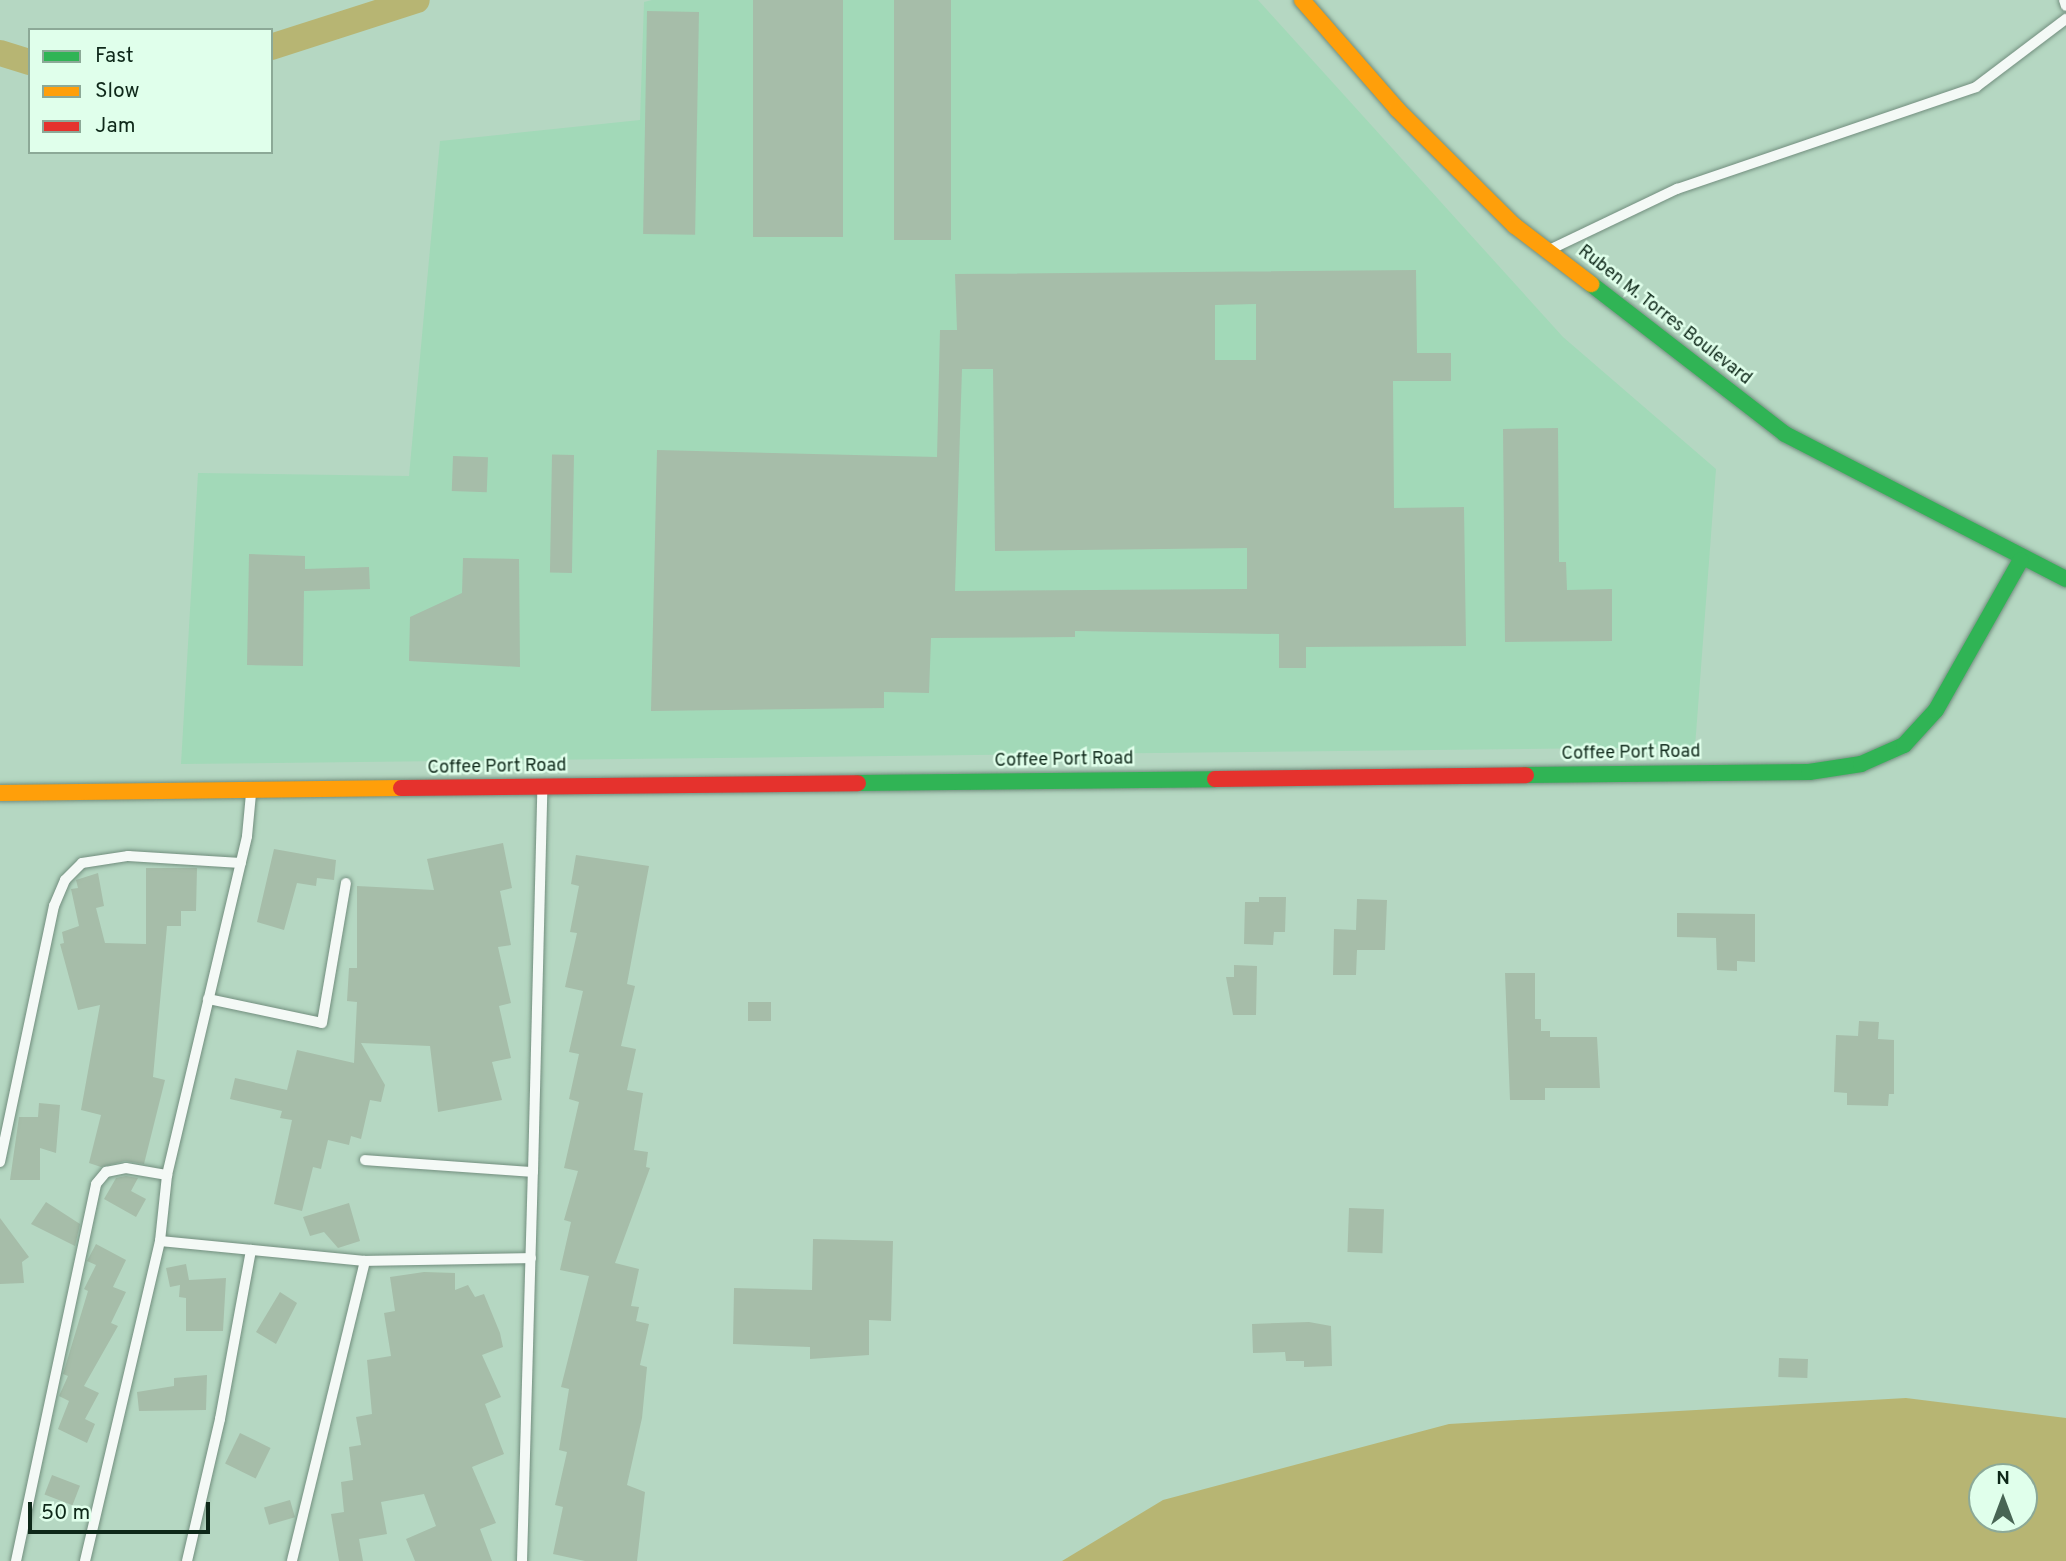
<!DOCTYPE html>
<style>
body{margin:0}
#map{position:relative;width:2066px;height:1561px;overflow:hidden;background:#b5d7c2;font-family:Overpass,sans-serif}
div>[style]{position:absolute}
.built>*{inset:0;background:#a2d9b8}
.water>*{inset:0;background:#b7b573}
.canal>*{height:26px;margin:-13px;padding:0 13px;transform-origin:13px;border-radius:13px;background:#b7b573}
.building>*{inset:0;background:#a6bda9;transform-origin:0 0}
.roads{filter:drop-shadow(0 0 2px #728e7e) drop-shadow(0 0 2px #728e7e)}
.lane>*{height:10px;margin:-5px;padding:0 5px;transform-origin:5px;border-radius:5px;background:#f4f9f6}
.fast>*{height:16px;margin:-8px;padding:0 8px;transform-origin:8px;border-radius:8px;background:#30b455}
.slow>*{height:16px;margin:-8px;padding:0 8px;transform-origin:8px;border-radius:8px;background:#ff9f0a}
.jam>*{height:16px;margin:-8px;padding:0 8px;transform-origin:8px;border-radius:8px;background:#e5322d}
span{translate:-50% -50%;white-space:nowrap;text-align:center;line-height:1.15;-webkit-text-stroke:5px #e0ffeb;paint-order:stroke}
.street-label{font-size:18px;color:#0e2819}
.legend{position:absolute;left:28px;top:28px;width:245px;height:126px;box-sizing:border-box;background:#e0ffeb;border:2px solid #8ca997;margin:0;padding:9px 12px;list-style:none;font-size:21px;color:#0e2819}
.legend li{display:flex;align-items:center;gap:14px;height:35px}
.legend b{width:35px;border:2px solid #8ca997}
.north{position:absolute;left:1968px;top:1463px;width:70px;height:70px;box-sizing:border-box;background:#e0ffeb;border:2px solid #8ca997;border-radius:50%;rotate:0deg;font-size:19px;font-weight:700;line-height:28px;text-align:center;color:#0e2819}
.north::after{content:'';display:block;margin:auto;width:24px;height:32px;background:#486554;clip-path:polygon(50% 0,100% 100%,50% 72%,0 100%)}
.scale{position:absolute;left:28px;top:1502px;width:182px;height:32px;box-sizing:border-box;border:4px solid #0e2819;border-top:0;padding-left:9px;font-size:21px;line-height:24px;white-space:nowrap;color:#0e2819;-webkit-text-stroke:5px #e0ffeb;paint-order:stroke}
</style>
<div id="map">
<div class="built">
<div style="clip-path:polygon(652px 0,1258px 0,1563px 337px,1716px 469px,1695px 747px,181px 764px,198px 473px,409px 476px,440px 141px,640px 120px,644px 2px)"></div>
</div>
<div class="water">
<div style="clip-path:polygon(evenodd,1906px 1398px,2066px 1418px,2066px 1561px,1062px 1561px,1163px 1500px,1449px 1424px,1906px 1398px,1982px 1477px,2024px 1477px,2024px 1519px,1982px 1519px,1982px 1477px)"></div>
</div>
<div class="canal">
<div style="left:271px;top:47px;width:153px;rotate:-17.8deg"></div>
<div style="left:0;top:53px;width:31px;rotate:17deg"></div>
</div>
<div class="building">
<div style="left:753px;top:0;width:90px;height:237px"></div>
<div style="left:894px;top:0;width:57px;height:240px"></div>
<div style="left:647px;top:11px;width:52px;height:223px;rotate:1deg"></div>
<div style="clip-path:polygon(evenodd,1416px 270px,1417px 353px,1451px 353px,1451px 381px,1393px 381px,1394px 508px,1464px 507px,1466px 646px,1306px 647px,1306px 668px,1279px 668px,1279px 634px,1075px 631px,1075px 637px,931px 638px,929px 693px,884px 692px,884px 708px,651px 711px,657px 450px,937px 457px,940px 330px,957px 330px,955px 274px,1416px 270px,1256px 304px,1256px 360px,1215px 360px,1215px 305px,1256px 304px,1416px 270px,962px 369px,993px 369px,995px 551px,1247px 548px,1247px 589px,955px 591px,962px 369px)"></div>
<div style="clip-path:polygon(1558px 428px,1559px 562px,1566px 562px,1567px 590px,1612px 589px,1612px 641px,1505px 642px,1503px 429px)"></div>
<div style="left:574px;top:455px;width:118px;height:22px;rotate:91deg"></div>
<div style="left:453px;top:456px;width:35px;height:35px;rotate:2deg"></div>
<div style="clip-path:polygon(249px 554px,305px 556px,305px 569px,369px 567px,370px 589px,304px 591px,303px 666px,247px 665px)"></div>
<div style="clip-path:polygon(463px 558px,519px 559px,520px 667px,409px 661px,410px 617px,462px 593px)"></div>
<div style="clip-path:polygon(503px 843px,512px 888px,500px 891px,511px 945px,498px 947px,511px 1003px,499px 1006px,511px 1058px,492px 1062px,502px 1100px,438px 1112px,430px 1046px,361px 1043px,385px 1085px,381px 1102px,370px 1100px,361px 1139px,351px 1136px,349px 1145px,328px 1140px,321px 1169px,313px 1167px,302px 1211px,274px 1204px,292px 1120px,280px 1118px,282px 1111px,230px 1099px,235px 1078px,287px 1090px,297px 1050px,354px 1063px,357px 1002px,347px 1001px,349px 968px,357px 968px,357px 886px,434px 890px,427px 859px)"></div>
<div style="clip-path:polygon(274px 849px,336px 860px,334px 880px,317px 878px,316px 886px,297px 883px,284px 930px,257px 922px)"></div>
<div style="clip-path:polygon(576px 855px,649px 866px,627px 984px,635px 986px,621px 1046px,636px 1049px,627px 1090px,643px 1093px,634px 1150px,648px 1152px,646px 1167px,650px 1168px,615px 1263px,639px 1269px,631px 1306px,639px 1307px,636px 1321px,649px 1324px,640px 1365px,647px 1367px,642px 1418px,627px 1485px,645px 1492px,637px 1561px,585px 1561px,553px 1554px,563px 1507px,555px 1505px,567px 1452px,559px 1450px,569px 1389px,561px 1387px,589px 1276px,560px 1270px,571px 1222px,564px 1220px,578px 1171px,564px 1168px,579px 1102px,569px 1099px,579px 1054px,569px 1052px,583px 991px,565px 987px,577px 933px,570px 932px,579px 886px,571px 884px)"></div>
<div style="clip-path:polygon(146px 868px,197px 868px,196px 911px,181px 911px,181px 926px,167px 926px,153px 1077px,165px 1080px,144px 1164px,125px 1161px,101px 1167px,89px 1163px,101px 1115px,81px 1110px,100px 1005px,78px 1010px,60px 944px,64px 943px,62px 932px,79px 926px,71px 889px,78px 888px,76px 880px,98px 873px,104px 906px,96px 908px,105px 943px,146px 944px)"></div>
<div style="clip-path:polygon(1259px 897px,1286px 897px,1285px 932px,1274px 932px,1273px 945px,1244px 944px,1245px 902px,1259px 902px)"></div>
<div style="clip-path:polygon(1357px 899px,1387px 900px,1385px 950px,1357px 950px,1356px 975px,1333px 975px,1334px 929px,1356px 930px)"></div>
<div style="clip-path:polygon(1677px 913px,1755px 914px,1755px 962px,1737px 961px,1737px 971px,1717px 970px,1716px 938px,1677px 937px)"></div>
<div style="clip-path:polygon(1234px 965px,1257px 966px,1256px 1015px,1233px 1015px,1226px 977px,1234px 977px)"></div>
<div style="clip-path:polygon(1505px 973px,1535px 973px,1535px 1019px,1541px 1019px,1541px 1031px,1550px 1031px,1550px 1037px,1597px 1037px,1600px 1088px,1545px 1088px,1545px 1100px,1510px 1100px)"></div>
<div style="left:748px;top:1002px;width:23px;height:19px"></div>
<div style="clip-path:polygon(1859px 1021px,1879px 1022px,1878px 1039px,1894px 1040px,1894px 1094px,1889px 1094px,1888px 1106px,1847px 1105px,1847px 1093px,1834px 1092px,1836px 1035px,1858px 1036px)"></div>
<div style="clip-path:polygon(39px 1103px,60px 1105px,56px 1153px,40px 1148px,40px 1180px,10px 1180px,19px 1117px,38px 1117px)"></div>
<div style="clip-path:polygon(126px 1176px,138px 1178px,131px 1191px,146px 1199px,136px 1217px,104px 1199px,116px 1178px)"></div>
<div style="clip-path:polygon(46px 1202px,80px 1224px,75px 1246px,31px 1224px)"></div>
<div style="clip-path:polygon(349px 1203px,360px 1241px,338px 1248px,324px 1232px,310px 1236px,303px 1217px)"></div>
<div style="left:1349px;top:1208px;width:35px;height:44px;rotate:2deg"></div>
<div style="clip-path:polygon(0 1218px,29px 1257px,22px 1262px,24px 1283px,0 1284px)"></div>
<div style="clip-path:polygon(813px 1239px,893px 1241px,891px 1321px,869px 1320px,869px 1355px,810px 1359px,810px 1347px,733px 1344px,734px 1288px,812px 1290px)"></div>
<div style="clip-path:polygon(96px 1244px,126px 1260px,113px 1287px,126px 1292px,111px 1323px,118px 1326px,84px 1386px,99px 1393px,85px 1419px,95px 1424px,87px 1443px,58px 1429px,69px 1401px,59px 1396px,68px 1376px,63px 1374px,88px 1291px,84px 1289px,96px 1265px,87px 1261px)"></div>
<div style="clip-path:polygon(186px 1264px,189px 1280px,226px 1278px,223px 1331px,186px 1331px,186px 1298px,179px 1297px,180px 1285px,170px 1287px,166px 1268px)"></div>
<div style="clip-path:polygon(424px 1272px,455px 1273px,455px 1290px,468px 1285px,475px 1297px,484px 1294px,500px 1333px,503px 1347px,482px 1355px,501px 1397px,485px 1404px,504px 1454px,472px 1467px,496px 1523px,480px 1529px,492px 1561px,415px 1561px,406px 1539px,436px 1526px,424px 1494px,381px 1502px,387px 1534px,359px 1539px,363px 1561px,339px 1561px,331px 1514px,344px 1512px,341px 1482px,353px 1480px,349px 1447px,361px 1445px,356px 1417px,372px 1414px,367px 1360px,391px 1356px,384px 1313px,395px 1311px,390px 1277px)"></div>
<div style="clip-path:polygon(280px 1292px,297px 1303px,276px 1344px,256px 1332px)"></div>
<div style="clip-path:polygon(1309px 1322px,1331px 1326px,1332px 1366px,1304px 1367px,1304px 1361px,1286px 1361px,1285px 1352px,1253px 1353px,1252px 1324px)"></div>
<div style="left:1779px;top:1358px;width:29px;height:19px;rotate:2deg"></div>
<div style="clip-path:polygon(207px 1375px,206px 1410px,139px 1411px,137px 1392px,174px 1386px,174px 1378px)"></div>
<div style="left:240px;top:1433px;width:34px;height:34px;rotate:26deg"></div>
<div style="left:52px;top:1475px;width:30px;height:21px;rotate:21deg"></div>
<div style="left:290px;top:1500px;width:18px;height:27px;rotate:74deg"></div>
</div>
<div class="roads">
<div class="lane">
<div style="left:2064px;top:0;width:6px;rotate:72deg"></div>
<div style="left:1551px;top:249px;width:140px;rotate:-25.5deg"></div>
<div style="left:1677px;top:189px;width:316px;rotate:-18.8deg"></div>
<div style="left:1976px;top:87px;width:113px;rotate:-37.1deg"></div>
<div style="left:208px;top:999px;width:116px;rotate:11.9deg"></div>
<div style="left:322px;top:1023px;width:142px;rotate:-80.3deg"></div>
<div style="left:365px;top:1160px;width:168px;rotate:4.1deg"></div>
<div style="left:533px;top:1172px;width:381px;rotate:-88.6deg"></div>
<div style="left:0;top:1162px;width:262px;rotate:-78.1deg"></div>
<div style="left:54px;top:906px;width:28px;rotate:-67deg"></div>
<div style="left:65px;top:880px;width:24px;rotate:-45deg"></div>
<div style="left:82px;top:863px;width:47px;rotate:-8.7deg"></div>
<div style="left:128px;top:856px;width:113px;rotate:3.5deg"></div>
<div style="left:160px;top:1241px;width:206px;rotate:5.6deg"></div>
<div style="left:365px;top:1261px;width:309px;rotate:103.7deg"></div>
<div style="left:365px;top:1261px;width:166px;rotate:-1deg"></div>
<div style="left:16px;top:1561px;width:385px;rotate:-78deg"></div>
<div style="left:96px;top:1184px;width:16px;rotate:-50deg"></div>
<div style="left:106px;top:1172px;width:20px;rotate:-11deg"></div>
<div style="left:126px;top:1168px;width:42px;rotate:9.7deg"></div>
<div style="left:85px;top:1561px;width:329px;rotate:-76.8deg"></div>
<div style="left:160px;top:1241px;width:66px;rotate:-83.9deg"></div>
<div style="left:167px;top:1175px;width:348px;rotate:-76.7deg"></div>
<div style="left:247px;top:836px;width:42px;rotate:-84.6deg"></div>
<div style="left:187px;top:1561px;width:146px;rotate:-76.9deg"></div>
<div style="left:220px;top:1419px;width:172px;rotate:-79.6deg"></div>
<div style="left:522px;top:1561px;width:389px;rotate:-88.4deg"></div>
</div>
<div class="fast">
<div style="left:1591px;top:284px;width:245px;rotate:37.7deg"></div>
<div style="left:1785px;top:434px;width:316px;rotate:27.3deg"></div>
<div style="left:1526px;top:775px;width:283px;rotate:-0.6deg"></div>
<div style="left:1809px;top:772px;width:53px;rotate:-8.7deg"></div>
<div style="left:1861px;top:764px;width:47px;rotate:-23.8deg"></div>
<div style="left:1904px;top:745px;width:47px;rotate:-47.6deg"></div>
<div style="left:1936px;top:710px;width:172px;rotate:-60.5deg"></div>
<div style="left:858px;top:783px;width:357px;rotate:-0.6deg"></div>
</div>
<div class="slow">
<div style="left:1302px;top:0;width:145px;rotate:48.9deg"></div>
<div style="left:1397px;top:109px;width:166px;rotate:44.8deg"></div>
<div style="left:1515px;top:226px;width:96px;rotate:37.3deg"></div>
<div style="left:0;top:793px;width:401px;rotate:-0.7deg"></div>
</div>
<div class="jam">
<div style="left:1215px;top:779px;width:311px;rotate:-0.7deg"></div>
<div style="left:401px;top:788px;width:457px;rotate:-0.6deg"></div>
</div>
</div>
<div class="street-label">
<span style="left:1664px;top:316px;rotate:38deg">Ruben M. Torres Boulevard</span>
<span style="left:1631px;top:754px;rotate:-1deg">Coffee Port Road</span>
<span style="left:1064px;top:761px;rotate:-1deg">Coffee Port Road</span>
<span style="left:497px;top:768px;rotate:-1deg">Coffee Port Road</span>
</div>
<ul class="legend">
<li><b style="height:9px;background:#30b455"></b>Fast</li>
<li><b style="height:9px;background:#ff9f0a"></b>Slow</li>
<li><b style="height:9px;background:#e5322d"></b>Jam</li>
</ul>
<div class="north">N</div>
<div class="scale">50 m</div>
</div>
